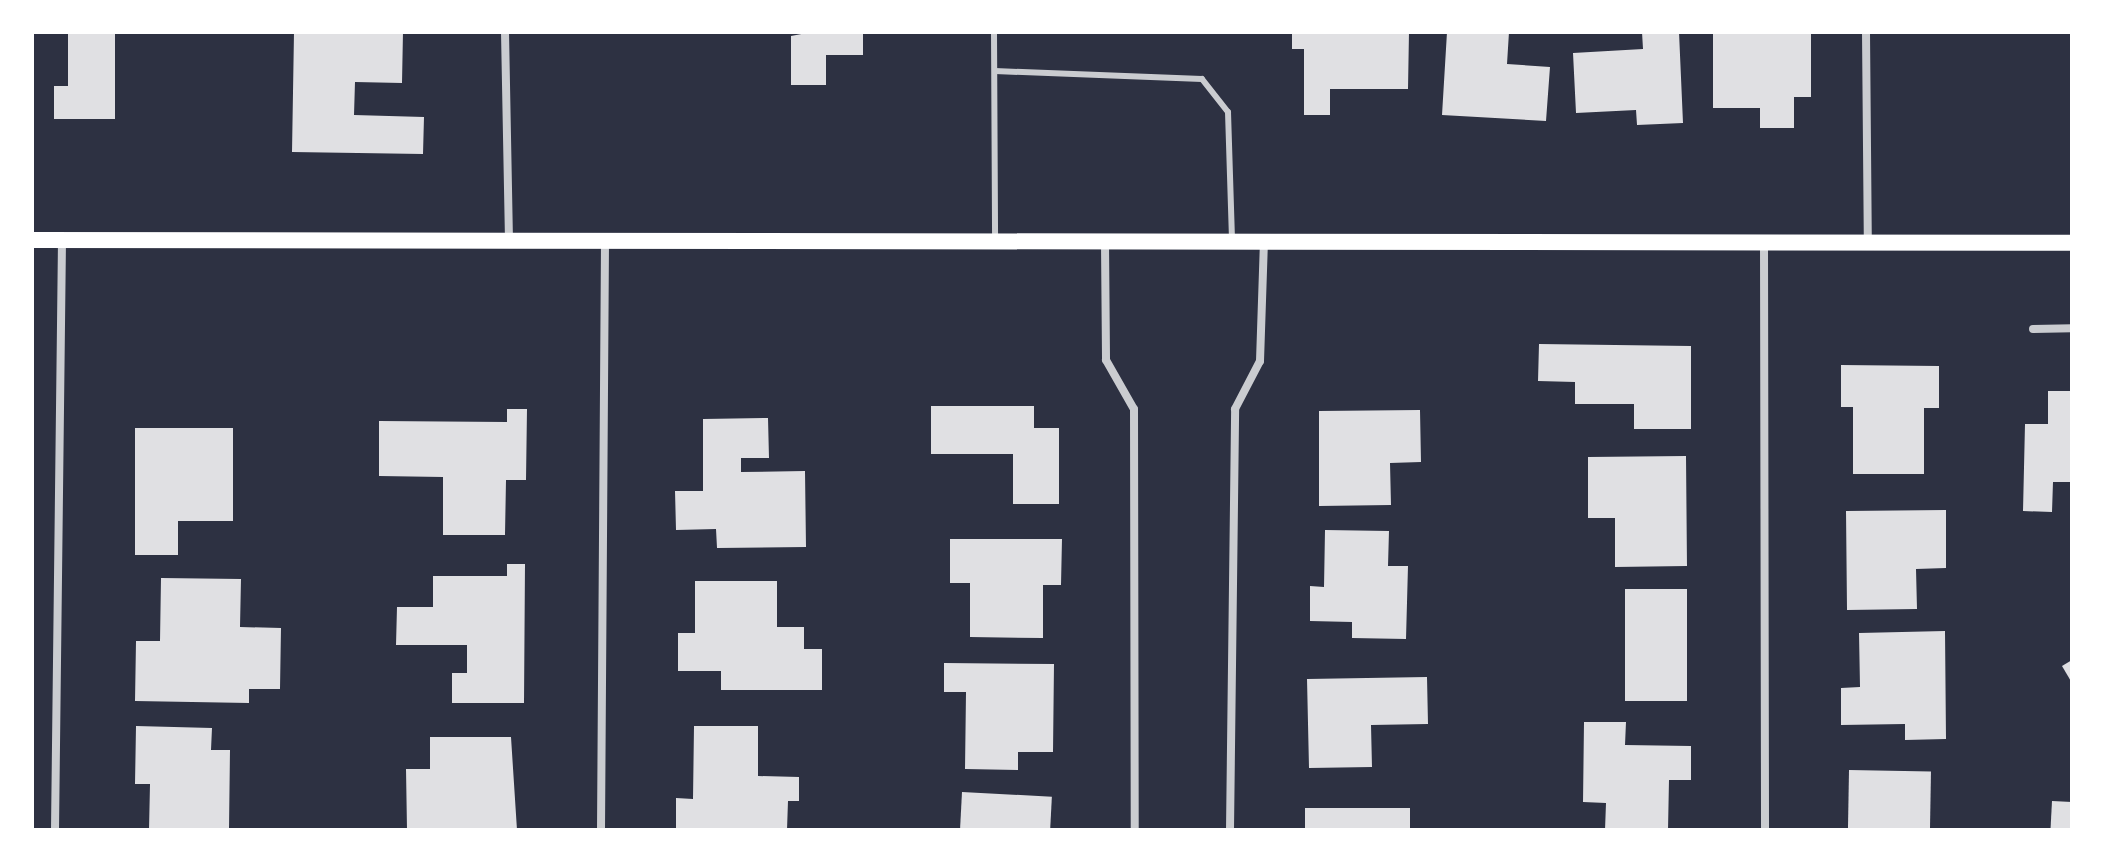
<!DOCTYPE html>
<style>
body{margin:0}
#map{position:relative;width:2104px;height:862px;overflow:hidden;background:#2d3142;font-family:"Work Sans",sans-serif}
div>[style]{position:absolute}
.building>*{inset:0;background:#e0e0e3;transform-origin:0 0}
.service>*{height:6px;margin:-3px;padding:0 3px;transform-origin:3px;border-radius:3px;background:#caccd0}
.minor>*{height:8px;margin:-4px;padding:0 4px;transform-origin:4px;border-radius:4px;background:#caccd0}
.secondary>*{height:16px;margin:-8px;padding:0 8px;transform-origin:8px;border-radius:8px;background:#fff}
span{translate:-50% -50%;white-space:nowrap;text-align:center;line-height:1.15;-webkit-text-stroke:6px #fff;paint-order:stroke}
.frame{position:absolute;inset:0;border:34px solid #fff;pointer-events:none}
</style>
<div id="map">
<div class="building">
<div style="clip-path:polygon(294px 32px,403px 32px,402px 83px,355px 82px,354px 115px,424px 117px,423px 154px,292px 152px)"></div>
<div style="clip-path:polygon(812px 32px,863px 32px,863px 55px,826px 55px,826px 85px,791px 85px,791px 36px)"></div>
<div style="clip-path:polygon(1292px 32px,1409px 32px,1408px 89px,1330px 89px,1330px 115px,1304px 115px,1304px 49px,1292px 49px)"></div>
<div style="clip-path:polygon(1447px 32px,1509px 32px,1507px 64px,1550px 67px,1546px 121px,1442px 115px)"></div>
<div style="clip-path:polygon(1642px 32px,1679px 32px,1683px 123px,1637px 125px,1636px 110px,1576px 113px,1573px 53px,1643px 49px)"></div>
<div style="clip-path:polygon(1713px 32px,1811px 32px,1811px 97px,1794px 97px,1794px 128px,1760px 128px,1760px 108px,1713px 108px)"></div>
<div style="clip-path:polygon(68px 33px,115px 33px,115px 119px,54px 119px,54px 86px,68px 86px)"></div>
<div style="clip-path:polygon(1539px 344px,1691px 346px,1691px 429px,1634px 429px,1634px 404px,1575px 404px,1575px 382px,1538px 381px)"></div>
<div style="clip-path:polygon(1841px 365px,1939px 366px,1939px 408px,1924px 408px,1924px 474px,1853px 474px,1853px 407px,1841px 407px)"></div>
<div style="clip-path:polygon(2048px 391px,2072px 391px,2072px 482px,2053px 482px,2052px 512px,2023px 511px,2025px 424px,2048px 424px)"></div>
<div style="clip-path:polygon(931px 406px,1034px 406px,1034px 428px,1059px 428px,1059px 504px,1013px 504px,1013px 454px,931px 454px)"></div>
<div style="clip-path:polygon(507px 409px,527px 409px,526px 480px,506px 480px,505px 535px,443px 535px,443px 477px,379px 476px,379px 421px,507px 422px)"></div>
<div style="clip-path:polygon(1420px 410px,1421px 462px,1390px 463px,1391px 505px,1319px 506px,1319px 411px)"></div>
<div style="clip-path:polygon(768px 418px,769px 458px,741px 458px,741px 472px,805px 471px,806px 547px,717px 548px,716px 529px,676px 530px,675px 491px,703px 491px,703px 419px)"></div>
<div style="clip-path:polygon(135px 428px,233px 428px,233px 521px,178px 521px,178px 555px,135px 555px)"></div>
<div style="clip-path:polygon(1686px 456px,1687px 566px,1615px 567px,1615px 518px,1588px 518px,1588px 457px)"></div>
<div style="clip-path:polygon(1946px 510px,1946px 568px,1916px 569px,1917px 609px,1847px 610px,1846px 511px)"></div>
<div style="clip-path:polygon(1325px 530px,1389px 531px,1388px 566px,1408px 566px,1406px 639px,1352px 638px,1352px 622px,1310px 621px,1310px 586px,1324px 587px)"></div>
<div style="clip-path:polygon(950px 539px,1062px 539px,1061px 585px,1043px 585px,1043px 638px,970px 637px,970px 583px,950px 583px)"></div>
<div style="clip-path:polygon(507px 564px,525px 564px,524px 703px,452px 703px,452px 673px,467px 673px,467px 645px,396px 645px,397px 607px,433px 607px,433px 576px,507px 576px)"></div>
<div style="clip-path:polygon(161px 578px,241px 579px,240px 627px,281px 628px,280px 689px,249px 689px,249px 703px,135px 701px,136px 641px,160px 641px)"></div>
<div style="clip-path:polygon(695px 581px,777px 581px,777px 627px,804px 627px,804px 649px,822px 649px,822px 690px,721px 690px,721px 671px,678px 671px,678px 633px,695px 633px)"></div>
<div style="left:1625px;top:589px;width:62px;height:112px"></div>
<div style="clip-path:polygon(1945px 631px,1946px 739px,1905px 740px,1905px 724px,1841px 725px,1841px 688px,1860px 687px,1859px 633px)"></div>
<div style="clip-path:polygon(2072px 660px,2072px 683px,2062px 666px)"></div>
<div style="clip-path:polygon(944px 663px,1054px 664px,1053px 752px,1018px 752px,1018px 770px,965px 769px,966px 692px,944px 692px)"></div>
<div style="clip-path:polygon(1427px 677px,1428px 724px,1371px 725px,1372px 767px,1309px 768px,1307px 679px)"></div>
<div style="clip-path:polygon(1584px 722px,1626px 722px,1625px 745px,1691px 746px,1691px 780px,1669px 780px,1668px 830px,1605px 830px,1606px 803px,1583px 802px)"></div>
<div style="clip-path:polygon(136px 726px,212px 728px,211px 750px,230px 750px,229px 830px,149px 830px,150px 784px,135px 784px)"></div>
<div style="clip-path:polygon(694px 726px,758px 726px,758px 776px,799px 777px,799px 801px,788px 801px,787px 830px,676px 830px,676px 798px,693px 799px)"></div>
<div style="clip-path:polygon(430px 737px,511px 737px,517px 830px,407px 830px,406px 769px,430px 769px)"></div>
<div style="left:1849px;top:770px;width:82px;height:60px;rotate:1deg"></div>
<div style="left:962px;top:792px;width:90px;height:38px;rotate:3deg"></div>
<div style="left:2052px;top:801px;width:20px;height:29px;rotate:3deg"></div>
<div style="left:1305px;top:808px;width:105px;height:22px"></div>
</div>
<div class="service">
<div style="left:994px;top:32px;width:208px;rotate:89.7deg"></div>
<div style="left:995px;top:71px;width:207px;rotate:2.2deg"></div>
<div style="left:1202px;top:79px;width:42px;rotate:51.8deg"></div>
<div style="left:1228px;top:112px;width:128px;rotate:88.2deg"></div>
</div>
<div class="minor">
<div style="left:505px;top:32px;width:208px;rotate:88.9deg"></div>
<div style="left:1866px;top:32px;width:210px;rotate:89.5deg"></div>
<div style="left:1105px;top:243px;width:117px;rotate:89.5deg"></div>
<div style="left:1106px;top:360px;width:56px;rotate:60.3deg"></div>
<div style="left:1134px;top:409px;width:421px;rotate:89.9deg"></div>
<div style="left:1764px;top:243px;width:587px;rotate:89.9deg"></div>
<div style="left:2033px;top:329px;width:39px;rotate:-1deg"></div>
<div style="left:55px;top:830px;width:589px;rotate:-89.32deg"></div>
<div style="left:601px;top:830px;width:589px;rotate:-89.61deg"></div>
<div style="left:1230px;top:830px;width:421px;rotate:-89.3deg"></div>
<div style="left:1235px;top:409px;width:54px;rotate:-62.5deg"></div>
<div style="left:1260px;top:361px;width:118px;rotate:-88.1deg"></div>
</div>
<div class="secondary">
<div style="left:32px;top:240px;width:2040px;rotate:0.08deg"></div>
</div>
<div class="frame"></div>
</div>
